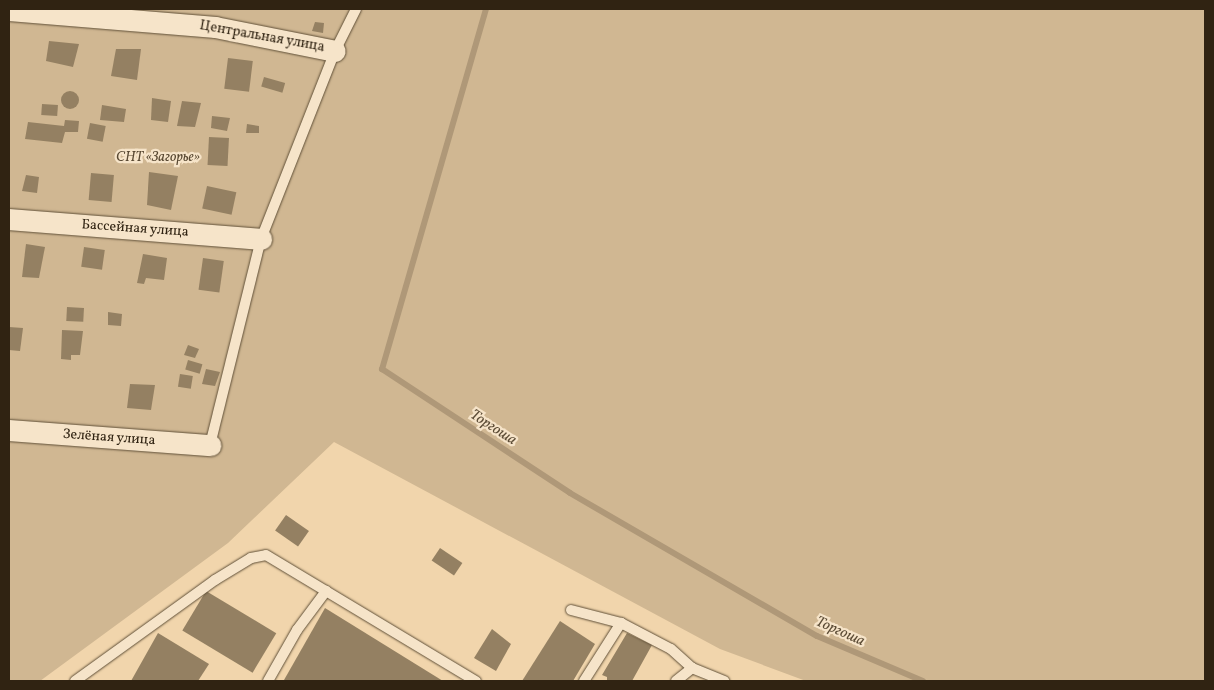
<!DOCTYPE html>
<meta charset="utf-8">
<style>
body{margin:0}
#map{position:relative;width:1214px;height:690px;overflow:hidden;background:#f1d5ac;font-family:Vollkorn,serif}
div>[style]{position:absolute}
.green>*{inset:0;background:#d0b792}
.stream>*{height:6px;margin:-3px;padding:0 3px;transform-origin:3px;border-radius:3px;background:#af9878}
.building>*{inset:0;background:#948062;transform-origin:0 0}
.round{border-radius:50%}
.roads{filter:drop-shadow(0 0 1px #605038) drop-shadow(0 0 1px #605038)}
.lane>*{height:10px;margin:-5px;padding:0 5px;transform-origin:5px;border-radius:5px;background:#f6e4c9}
.street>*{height:21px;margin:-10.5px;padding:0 10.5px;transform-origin:10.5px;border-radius:10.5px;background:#f6e4c9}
span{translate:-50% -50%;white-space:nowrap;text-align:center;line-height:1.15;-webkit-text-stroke:4.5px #f6e4c9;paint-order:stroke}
.street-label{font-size:14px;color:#302312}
.park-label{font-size:14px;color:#584832;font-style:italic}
.water-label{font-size:15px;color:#5c4c36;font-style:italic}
.frame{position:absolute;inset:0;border:10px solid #302312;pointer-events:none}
</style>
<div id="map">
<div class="green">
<div style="clip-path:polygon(9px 9px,1205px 9px,1205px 681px,806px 681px,720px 649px,334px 442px,228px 543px,40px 681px,9px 681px)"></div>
</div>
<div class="stream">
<div style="left:486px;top:9px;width:375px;rotate:106.1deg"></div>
<div style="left:382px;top:369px;width:225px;rotate:33.4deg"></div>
<div style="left:570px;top:493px;width:285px;rotate:30.1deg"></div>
<div style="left:817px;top:636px;width:115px;rotate:23deg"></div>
</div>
<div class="building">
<div style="clip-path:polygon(315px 22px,324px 23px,323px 33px,312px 31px)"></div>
<div style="clip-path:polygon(49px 41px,79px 44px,73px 67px,46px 61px)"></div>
<div style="clip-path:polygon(116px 49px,141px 49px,137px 80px,111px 76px)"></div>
<div style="left:228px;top:58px;width:25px;height:31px;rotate:7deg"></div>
<div style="left:264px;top:77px;width:22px;height:10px;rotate:16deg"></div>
<div class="round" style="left:61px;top:91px;width:18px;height:18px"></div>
<div style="clip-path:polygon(152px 98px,171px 101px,168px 122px,151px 120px)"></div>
<div style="clip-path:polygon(182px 101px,201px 103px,195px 127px,177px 126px)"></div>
<div style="left:42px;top:104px;width:16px;height:11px;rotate:4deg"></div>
<div style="clip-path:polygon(102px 105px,126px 109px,124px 122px,100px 120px)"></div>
<div style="clip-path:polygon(212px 116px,230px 118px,227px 131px,211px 128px)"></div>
<div style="clip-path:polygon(65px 120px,79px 121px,78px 132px,65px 132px,62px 143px,25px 139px,28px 122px,64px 126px)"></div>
<div style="left:90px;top:123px;width:16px;height:16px;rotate:11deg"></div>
<div style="clip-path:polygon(247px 124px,259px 126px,259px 133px,246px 133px)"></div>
<div style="left:209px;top:137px;width:20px;height:28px;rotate:3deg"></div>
<div style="clip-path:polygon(149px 172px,178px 176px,171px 210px,147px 205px)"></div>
<div style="left:91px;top:173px;width:23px;height:27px;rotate:5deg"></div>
<div style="clip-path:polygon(26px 175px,39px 177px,37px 193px,22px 191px)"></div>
<div style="left:207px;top:186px;width:30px;height:23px;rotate:12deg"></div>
<div style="clip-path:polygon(26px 244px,45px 247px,39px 278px,22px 277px)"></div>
<div style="left:84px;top:247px;width:21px;height:20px;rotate:8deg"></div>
<div style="clip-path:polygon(143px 254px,167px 258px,164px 280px,146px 278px,144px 284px,137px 283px)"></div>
<div style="left:203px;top:258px;width:21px;height:32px;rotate:8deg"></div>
<div style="left:67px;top:307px;width:17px;height:14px;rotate:3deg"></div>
<div style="clip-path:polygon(108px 312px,122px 314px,121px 326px,108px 325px)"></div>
<div style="clip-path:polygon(9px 327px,23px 328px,20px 351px,9px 350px)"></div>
<div style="clip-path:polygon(62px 330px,83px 331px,80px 355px,71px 355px,71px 360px,61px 359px)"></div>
<div style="clip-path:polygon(188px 345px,199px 349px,195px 358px,184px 355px)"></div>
<div style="left:188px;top:360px;width:15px;height:10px;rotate:16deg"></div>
<div style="clip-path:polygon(206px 369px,220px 372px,215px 386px,202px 384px)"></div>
<div style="left:180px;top:374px;width:13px;height:13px;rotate:9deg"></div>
<div style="clip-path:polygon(130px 384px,155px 385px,151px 410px,127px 408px)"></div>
<div style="left:286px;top:515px;width:28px;height:19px;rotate:35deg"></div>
<div style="left:440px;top:548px;width:27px;height:15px;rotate:34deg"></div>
<div style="left:206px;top:591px;width:82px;height:46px;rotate:31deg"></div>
<div style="clip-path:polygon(325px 608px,443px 681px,284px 680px)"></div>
<div style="clip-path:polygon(560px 621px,595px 644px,573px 681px,522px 681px)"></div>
<div style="clip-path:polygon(492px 629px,511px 644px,496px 671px,474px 658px)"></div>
<div style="clip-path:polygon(158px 633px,209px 664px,198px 681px,131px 681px)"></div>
<div style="clip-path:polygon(627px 633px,652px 645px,632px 681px,607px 681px,607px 677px,602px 675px)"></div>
</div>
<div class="roads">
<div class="lane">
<div style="left:210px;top:445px;width:212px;rotate:-76.1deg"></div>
<div style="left:261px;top:239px;width:202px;rotate:-68.5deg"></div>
<div style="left:335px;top:51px;width:47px;rotate:-63.4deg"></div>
<div style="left:571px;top:610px;width:52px;rotate:14.6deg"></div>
<div style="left:621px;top:623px;width:56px;rotate:27.5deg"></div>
<div style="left:671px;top:649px;width:28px;rotate:42deg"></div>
<div style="left:75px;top:681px;width:173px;rotate:-35.8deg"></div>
<div style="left:215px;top:580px;width:42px;rotate:-31.4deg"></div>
<div style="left:251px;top:558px;width:15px;rotate:-11deg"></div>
<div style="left:266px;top:555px;width:245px;rotate:31deg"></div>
<div style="left:268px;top:681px;width:59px;rotate:-60.4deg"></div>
<div style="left:297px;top:630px;width:49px;rotate:-53.4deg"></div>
<div style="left:584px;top:681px;width:69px;rotate:-57.5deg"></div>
<div style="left:676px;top:681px;width:21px;rotate:-39deg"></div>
<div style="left:692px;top:668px;width:35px;rotate:22deg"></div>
</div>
<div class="street">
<div style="left:9px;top:10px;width:207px;rotate:4.7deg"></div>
<div style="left:215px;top:27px;width:122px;rotate:11.3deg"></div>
<div style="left:9px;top:219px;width:253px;rotate:4.5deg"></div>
<div style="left:9px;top:430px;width:202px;rotate:4.3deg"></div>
</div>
</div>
<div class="street-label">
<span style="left:262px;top:37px;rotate:10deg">Центральная улица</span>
<span style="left:135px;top:229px;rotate:4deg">Бассейная улица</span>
<span style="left:109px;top:438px;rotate:4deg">Зелёная улица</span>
</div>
<div class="park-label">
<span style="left:158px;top:158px">СНТ «Загорье»</span>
</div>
<div class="water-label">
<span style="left:493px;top:428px;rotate:33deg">Торгоша</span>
<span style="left:840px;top:632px;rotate:24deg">Торгоша</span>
</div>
<div class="frame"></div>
</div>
